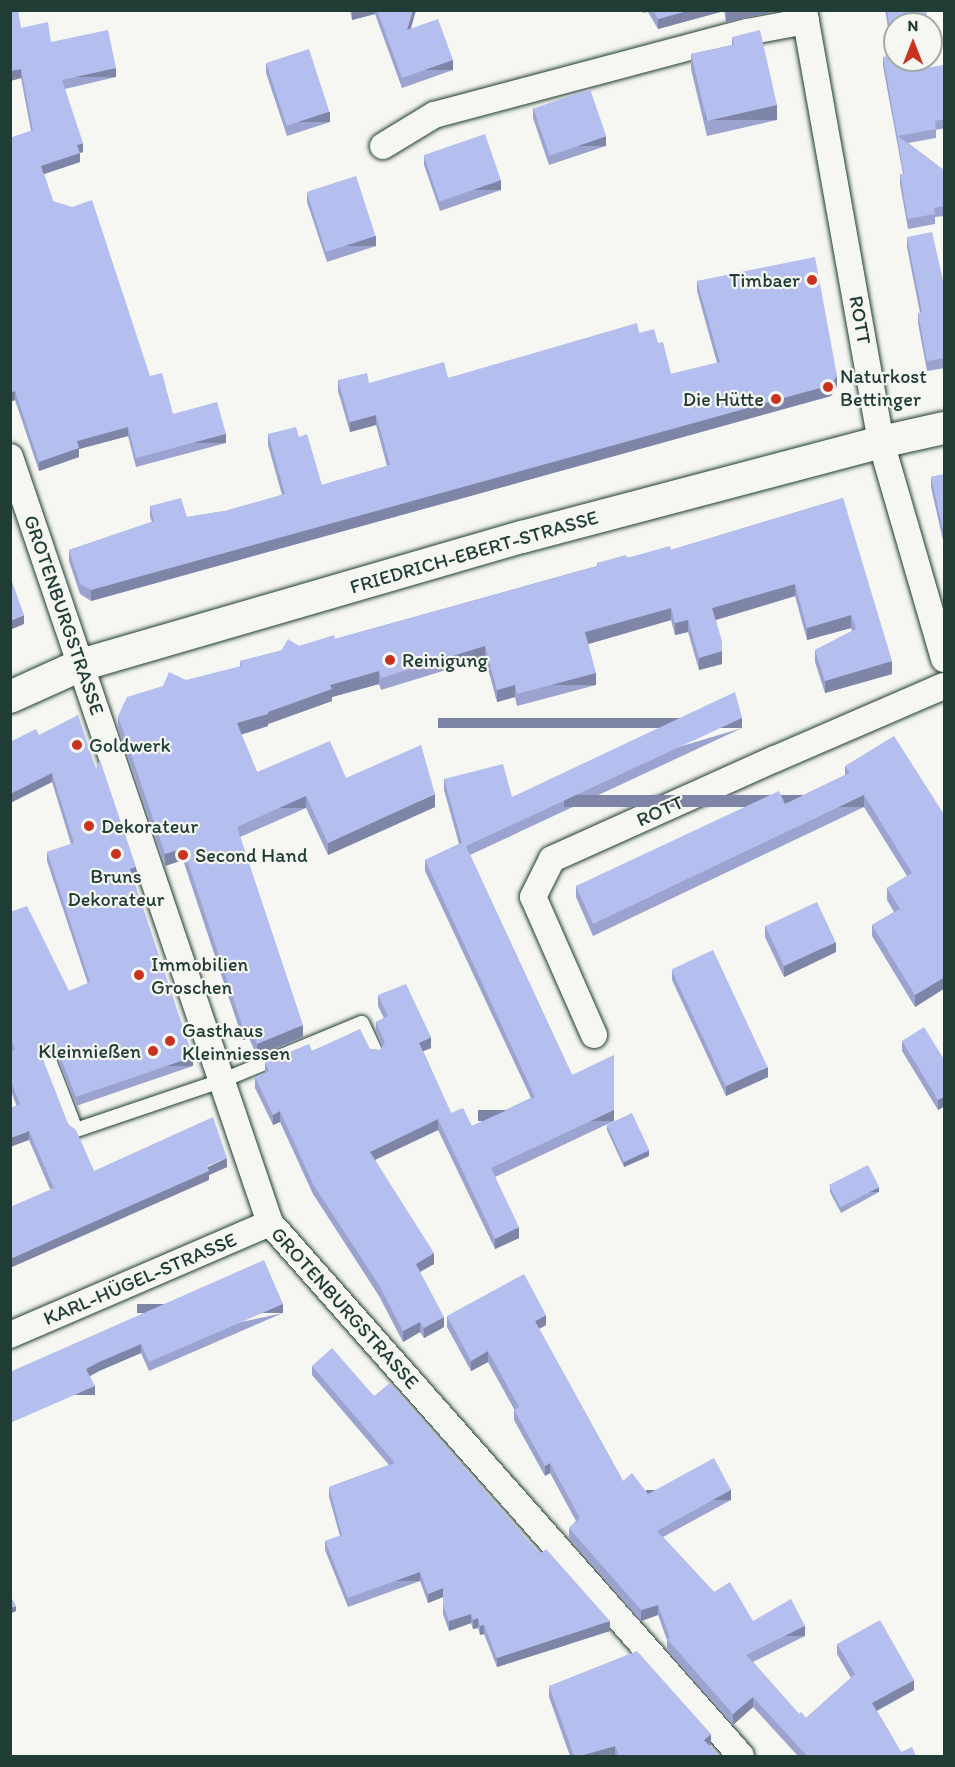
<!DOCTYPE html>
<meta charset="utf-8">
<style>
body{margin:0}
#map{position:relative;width:955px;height:1767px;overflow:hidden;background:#f6f6f2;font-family:Itim,sans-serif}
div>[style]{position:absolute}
.roads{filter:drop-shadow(0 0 2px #1f3d34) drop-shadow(0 0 2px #1f3d34)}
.service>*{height:14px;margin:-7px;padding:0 7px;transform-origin:7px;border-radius:7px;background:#f6f6f2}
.minor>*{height:26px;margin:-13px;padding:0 13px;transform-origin:13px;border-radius:13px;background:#f6f6f2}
.tertiary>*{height:32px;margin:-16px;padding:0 16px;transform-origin:16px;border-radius:16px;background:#f6f6f2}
.wall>*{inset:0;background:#9ba3ce}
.shaded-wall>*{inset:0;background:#7e85a7;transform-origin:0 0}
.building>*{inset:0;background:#b4beef;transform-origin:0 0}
.dots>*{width:16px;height:16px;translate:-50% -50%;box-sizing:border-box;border:3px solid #f6f6f2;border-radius:50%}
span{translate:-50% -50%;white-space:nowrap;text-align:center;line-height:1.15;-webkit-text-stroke:4.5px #f6f6f2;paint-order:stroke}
.poi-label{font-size:20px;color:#1f3d34}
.right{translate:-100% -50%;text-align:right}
.left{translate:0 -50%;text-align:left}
.street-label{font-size:20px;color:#1f3d34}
.frame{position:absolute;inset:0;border:12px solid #1f3d34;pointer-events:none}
.north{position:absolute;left:883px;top:12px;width:60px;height:60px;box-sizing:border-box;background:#f6f6f2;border:2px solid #a0aca6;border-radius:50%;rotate:0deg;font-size:16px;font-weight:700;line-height:24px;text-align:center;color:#1f3d34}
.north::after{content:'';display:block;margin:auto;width:21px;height:27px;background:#c8321e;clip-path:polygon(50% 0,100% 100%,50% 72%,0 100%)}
</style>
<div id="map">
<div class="roads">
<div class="service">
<div style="left:49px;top:1060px;width:75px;rotate:68.9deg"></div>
<div style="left:76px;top:1130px;width:153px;rotate:-18.7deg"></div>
<div style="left:221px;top:1081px;width:152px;rotate:-22.4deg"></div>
<div style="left:362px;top:1023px;width:33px;rotate:65deg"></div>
</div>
<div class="minor">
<div style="left:804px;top:10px;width:439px;rotate:79.9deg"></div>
<div style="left:881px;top:442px;width:226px;rotate:73.8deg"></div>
<div style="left:383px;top:146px;width:60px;rotate:-31.3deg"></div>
<div style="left:434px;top:115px;width:324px;rotate:-14.9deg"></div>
<div style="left:747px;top:32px;width:60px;rotate:-10.6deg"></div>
<div style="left:10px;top:457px;width:809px;rotate:71.25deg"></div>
<div style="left:270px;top:1223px;width:711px;rotate:48.53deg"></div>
<div style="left:594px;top:1035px;width:151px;rotate:-113.8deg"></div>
<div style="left:533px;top:897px;width:42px;rotate:-63.4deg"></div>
<div style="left:552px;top:859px;width:244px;rotate:-24.2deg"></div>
<div style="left:775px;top:759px;width:184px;rotate:-23.4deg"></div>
<div style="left:10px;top:1335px;width:283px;rotate:-23.3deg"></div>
</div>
<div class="tertiary">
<div style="left:10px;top:697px;width:78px;rotate:-24.3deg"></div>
<div style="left:81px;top:665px;width:459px;rotate:-16.2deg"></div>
<div style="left:522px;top:537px;width:371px;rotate:-14.8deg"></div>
<div style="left:881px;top:442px;width:65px;rotate:-12.5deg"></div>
</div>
</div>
<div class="wall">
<div style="clip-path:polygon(10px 10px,21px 28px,51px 42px,116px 77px,65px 89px,83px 152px,80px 153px,80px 162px,44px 174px,53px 201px,150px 376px,173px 414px,226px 443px,136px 467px,128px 436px,79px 449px,79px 457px,39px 471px,15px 400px,10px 402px,10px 138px,31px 131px,21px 78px,10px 81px)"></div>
<div style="clip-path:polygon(350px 10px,416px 10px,411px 29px,453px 70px,402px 88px,375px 14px,352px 20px)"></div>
<div style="clip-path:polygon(642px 10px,769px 10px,769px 13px,726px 22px,724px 11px,658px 29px,648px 12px,643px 13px)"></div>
<div style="clip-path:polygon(885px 10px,926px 10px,927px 24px,895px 24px,895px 31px,889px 33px)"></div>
<div style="clip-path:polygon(732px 37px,777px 120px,707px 136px,691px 69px,691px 54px,732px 45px)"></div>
<div style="clip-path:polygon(883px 57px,921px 69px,945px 65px,945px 128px,936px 130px,936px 138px,908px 143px,945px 171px,945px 216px,935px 217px,935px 224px,908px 229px,900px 184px,900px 174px,903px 174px,883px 66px)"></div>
<div style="clip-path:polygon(266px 63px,330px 122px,287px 136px,266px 73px)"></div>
<div style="clip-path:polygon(533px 108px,606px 146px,549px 165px,533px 118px)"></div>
<div style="clip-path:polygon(424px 155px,501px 190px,440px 211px,424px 165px)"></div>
<div style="clip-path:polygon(307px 192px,376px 246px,327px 262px,307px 202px)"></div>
<div style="clip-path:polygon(907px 237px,945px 289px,945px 368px,927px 371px,918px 323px,918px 313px,920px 313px,907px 247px)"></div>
<div style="clip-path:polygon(697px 281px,837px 386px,831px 396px,91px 601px,80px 594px,69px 561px,69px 550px,152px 522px,150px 517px,150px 506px,187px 517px,225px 511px,282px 495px,268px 445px,268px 434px,299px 437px,322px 485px,387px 466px,376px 425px,350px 432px,338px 391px,338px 380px,369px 383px,448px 378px,639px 333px,658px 343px,671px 374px,717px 363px,697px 291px)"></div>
<div style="clip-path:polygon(945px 474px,945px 549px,931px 487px,931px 477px)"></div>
<div style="clip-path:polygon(843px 498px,892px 674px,825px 693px,815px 662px,815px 650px,852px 631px,851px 628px,807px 640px,795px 596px,716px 620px,722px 651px,722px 664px,699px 670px,688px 632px,675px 635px,671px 620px,588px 644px,596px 685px,517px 706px,515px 697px,497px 702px,485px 658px,381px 690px,379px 684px,332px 697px,332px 701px,268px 724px,268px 726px,241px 734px,257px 772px,346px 778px,435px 807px,328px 855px,306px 808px,240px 837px,303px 1037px,257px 1056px,249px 1038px,243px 1040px,183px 860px,165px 866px,118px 729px,118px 716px,240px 667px,240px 661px,299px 646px,335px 639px,597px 566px,597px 563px,671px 550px)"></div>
<div style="clip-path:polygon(742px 728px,470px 855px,572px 1075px,614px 1121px,495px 1177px,519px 1238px,495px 1249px,438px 1130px,375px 1160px,434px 1264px,420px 1272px,444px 1327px,424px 1338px,420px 1332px,403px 1342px,379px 1296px,313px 1194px,280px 1122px,273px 1125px,255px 1088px,255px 1077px,265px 1073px,265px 1062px,312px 1051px,370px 1049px,380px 1050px,382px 1047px,376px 1032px,376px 1022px,384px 1018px,378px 1006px,378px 995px,431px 1048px,423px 1051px,451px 1113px,472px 1126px,531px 1098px,425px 871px,425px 860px,459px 844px,444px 790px,444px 779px,512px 797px)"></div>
<div style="clip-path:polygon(39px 735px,96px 769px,136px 876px,132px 877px,193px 1066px,76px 1106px,55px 1053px,45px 1052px,41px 1057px,68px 1124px,94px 1171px,227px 1167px,209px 1175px,209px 1180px,50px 1189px,29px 1140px,10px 1088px,10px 1052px,12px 1051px,10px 1046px,10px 912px,69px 991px,88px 984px,47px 861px,47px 852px,71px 844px,52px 782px,10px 803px,10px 742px)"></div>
<div style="clip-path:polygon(845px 766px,945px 816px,945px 988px,915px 1007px,872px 936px,872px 925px,894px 912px,887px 900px,887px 888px,907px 876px,864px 807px,593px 936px,576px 897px,576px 886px,785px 804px,845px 775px)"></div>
<div style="clip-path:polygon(765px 926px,836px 952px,784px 977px,765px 937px)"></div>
<div style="clip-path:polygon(672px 970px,768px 1077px,726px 1096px,672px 980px)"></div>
<div style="clip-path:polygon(902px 1041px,945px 1061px,945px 1106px,938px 1110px,902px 1051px)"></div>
<div style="clip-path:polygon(607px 1125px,649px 1156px,624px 1167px,607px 1130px)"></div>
<div style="clip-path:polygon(830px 1187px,879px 1192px,841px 1213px,830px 1192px)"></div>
<div style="clip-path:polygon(283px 1313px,149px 1371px,141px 1353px,99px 1371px,90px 1376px,95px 1395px,10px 1372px)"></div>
<div style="clip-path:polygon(447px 1316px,546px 1325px,539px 1329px,623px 1481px,648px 1494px,731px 1500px,663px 1537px,714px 1592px,753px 1621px,805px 1636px,753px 1662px,799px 1714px,806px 1718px,851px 1678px,837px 1654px,837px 1644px,914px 1690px,877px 1711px,901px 1752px,916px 1756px,798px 1756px,753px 1707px,733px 1725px,667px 1650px,667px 1640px,658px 1615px,641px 1621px,569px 1538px,569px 1528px,576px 1521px,550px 1473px,545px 1476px,514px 1420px,514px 1409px,488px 1362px,471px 1371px,447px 1327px)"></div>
<div style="clip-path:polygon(312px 1366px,374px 1396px,540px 1554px,610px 1631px,497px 1667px,484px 1634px,480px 1635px,478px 1628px,473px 1629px,471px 1623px,449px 1631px,443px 1614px,443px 1597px,428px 1603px,420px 1581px,348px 1607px,325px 1550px,325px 1541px,340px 1536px,329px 1497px,329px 1487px,389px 1465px,312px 1375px)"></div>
<div style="clip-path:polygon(549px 1686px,711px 1744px,709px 1746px,719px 1756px,570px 1756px,549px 1697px)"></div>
</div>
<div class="shaded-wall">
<div style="clip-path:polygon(352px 10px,375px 10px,375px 14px,352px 20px)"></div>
<div style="clip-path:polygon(413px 10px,416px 10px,407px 40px,407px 30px)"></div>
<div style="clip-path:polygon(691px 10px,724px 11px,658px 29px,658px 19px)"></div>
<div style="clip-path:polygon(735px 10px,769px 10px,769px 13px,726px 22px,726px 12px)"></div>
<div style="left:453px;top:60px;width:10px;height:54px;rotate:90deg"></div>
<div style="left:116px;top:68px;width:9px;height:55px;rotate:90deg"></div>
<div style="clip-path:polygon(21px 69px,21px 78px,10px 81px,10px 71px)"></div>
<div style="left:777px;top:105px;width:15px;height:72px;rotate:90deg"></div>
<div style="left:330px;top:112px;width:10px;height:45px;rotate:90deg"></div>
<div style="left:606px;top:136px;width:10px;height:60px;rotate:90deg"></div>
<div style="clip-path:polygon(83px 143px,83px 152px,78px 153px,80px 153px,80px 162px,41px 175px,41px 166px,77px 145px)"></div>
<div style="left:501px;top:180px;width:10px;height:65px;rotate:90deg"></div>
<div style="left:376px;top:236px;width:10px;height:52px;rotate:90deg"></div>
<div style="clip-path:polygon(837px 376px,837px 386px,831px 396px,91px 601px,91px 590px)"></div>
<div style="clip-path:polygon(15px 391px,15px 400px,10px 402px,10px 393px)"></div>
<div style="clip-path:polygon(376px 415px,376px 425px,350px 432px,350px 422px)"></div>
<div style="clip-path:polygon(128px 427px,128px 436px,79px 449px,79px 457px,39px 471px,39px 462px,77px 441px)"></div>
<div style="left:226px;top:434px;width:9px;height:93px;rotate:90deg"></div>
<div style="clip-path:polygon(795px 584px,795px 596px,712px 621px,712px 608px)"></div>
<div style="clip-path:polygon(671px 608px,671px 620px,585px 645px,585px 632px)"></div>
<div style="clip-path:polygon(24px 615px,24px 624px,10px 630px,10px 621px)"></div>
<div style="clip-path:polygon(851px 615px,851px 628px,807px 640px,807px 628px)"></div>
<div style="clip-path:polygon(688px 620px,688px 632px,675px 635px,675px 623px)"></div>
<div style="left:485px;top:646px;width:12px;height:109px;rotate:90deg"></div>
<div style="clip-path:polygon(722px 651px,722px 664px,699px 670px,699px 658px)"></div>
<div style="clip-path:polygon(892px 661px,892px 674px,825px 693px,825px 681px)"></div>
<div style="clip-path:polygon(379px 671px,379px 684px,332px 697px,332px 701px,268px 724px,268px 726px,237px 736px,237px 723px,330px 685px)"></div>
<div style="left:596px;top:673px;width:12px;height:82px;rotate:90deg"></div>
<div style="clip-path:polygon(515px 685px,515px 697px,497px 702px,497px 690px)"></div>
<div style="left:742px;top:718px;width:10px;height:304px;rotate:90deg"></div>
<div style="clip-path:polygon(52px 773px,52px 782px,10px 803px,10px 794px)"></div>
<div style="clip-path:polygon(435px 794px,435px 807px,328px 855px,328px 843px)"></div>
<div style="left:864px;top:795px;width:12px;height:300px;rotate:90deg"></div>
<div style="left:306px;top:796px;width:12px;height:76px;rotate:90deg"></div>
<div style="clip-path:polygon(183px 848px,183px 860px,165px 866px,165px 854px)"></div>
<div style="clip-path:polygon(136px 867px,136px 876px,130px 878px,130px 869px)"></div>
<div style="clip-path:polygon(836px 942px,836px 952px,784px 977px,784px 966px)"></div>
<div style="clip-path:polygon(945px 977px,945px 988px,915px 1007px,915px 995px)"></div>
<div style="clip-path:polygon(303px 1025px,303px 1037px,257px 1056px,257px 1044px)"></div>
<div style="clip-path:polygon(249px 1026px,249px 1038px,243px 1040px,243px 1028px)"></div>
<div style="clip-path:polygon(431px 1037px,431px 1048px,419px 1053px,419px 1043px)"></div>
<div style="clip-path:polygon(45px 1043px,45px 1052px,40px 1058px,40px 1049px)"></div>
<div style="left:193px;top:1057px;width:9px;height:124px;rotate:90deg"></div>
<div style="clip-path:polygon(768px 1067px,768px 1077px,726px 1096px,726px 1086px)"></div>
<div style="clip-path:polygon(945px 1096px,945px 1106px,938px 1110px,938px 1100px)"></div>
<div style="left:614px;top:1110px;width:11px;height:136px;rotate:90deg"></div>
<div style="clip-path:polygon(280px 1111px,280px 1122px,273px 1125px,273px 1115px)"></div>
<div style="clip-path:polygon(438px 1119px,438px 1130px,370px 1162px,370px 1152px)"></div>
<div style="clip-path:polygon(29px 1131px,29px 1140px,10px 1147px,10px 1138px)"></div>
<div style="clip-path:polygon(649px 1150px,649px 1156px,624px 1167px,624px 1162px)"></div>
<div style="clip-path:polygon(227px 1158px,227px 1167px,209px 1175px,209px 1180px,10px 1268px,10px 1259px)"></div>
<div style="left:879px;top:1187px;width:5px;height:43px;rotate:90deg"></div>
<div style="clip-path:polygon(519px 1227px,519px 1238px,495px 1249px,495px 1239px)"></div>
<div style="clip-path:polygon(434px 1253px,434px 1264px,416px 1274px,416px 1264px)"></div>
<div style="left:283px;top:1304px;width:9px;height:146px;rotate:90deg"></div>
<div style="clip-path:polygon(546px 1315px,546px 1325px,535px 1331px,535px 1321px)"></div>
<div style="clip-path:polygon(444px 1317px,444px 1327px,424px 1338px,424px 1328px)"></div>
<div style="clip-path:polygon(420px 1322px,420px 1332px,403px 1342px,403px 1331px)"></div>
<div style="clip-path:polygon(141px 1344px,141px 1353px,99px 1371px,86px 1378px,86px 1369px,99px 1362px)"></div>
<div style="clip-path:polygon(488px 1351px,488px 1362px,471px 1371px,471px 1361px)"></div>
<div style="left:95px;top:1386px;width:9px;height:93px;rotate:90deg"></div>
<div style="clip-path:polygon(550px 1463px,550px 1473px,545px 1476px,545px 1466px)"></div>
<div style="left:731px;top:1490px;width:10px;height:85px;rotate:90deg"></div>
<div style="left:420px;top:1572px;width:9px;height:77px;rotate:90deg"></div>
<div style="clip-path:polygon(443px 1588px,443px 1597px,428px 1603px,428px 1594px)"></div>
<div style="clip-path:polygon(658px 1605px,658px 1615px,641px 1621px,641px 1610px)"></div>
<div style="clip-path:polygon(16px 1606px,16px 1611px,10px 1614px,10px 1608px)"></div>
<div style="clip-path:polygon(471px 1614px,471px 1623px,449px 1631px,449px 1621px)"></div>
<div style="clip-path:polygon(478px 1618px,478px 1628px,473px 1629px,473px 1620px)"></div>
<div style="clip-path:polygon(610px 1621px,610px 1631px,497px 1667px,497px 1658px)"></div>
<div style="clip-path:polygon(484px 1625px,484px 1634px,480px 1635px,480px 1626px)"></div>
<div style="left:805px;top:1626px;width:10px;height:66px;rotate:90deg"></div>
<div style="clip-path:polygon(914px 1680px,914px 1690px,872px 1713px,872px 1703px)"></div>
<div style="clip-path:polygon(753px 1697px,753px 1707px,733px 1725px,733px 1714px)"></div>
<div style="clip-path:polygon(711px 1734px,711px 1744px,704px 1750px,704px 1740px)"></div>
<div style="clip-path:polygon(615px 1746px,615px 1756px,580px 1756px)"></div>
</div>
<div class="building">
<div style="clip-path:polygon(10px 10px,18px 10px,21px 28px,48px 22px,51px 42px,108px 30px,116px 68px,62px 80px,83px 143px,77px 145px,80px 153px,41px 166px,53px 201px,72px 207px,92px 200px,150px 376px,162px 373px,173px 414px,217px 402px,226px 434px,136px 458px,128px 427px,77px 441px,79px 448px,39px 462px,15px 391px,10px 393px,10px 138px,33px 130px,21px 69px,10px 71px)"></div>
<div style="clip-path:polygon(377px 10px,413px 10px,407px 30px,438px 19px,453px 60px,402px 78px)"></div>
<div style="clip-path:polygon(653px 10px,691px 10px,658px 19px)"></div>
<div style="clip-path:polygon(887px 10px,926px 10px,927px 17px,889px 24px)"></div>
<div style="clip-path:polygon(760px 30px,777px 105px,707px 121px,691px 54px,734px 45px,732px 37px)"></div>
<div style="left:309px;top:49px;width:66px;height:45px;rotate:72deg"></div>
<div style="clip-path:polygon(895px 54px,895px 60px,919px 60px,921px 69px,945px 65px,945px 119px,935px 121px,936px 129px,898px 136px,945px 171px,945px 185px,943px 187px,945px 192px,945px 206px,934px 208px,935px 214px,908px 219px,900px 174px,904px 174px,883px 57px)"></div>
<div style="left:590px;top:89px;width:50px;height:60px;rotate:71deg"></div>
<div style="left:485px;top:134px;width:49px;height:65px;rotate:71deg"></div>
<div style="left:356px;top:176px;width:63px;height:52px;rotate:72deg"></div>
<div style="clip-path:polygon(932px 232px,945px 289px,945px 358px,927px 361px,918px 313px,922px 312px,907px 237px)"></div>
<div style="clip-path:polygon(815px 257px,837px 376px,831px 385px,91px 590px,80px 584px,69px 550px,154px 521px,150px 506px,181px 498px,187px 517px,225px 511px,285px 494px,268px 434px,296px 427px,299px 437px,307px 434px,322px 485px,390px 465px,376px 415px,350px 422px,338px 380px,367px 373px,369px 383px,444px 362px,448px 378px,637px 323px,639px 333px,654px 329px,658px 343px,663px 342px,671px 374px,720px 362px,697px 281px)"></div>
<div style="clip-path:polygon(945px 474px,945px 539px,931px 477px)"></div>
<div style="clip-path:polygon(843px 498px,892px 661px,825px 681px,815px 650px,856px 629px,851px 615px,807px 628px,795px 584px,712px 608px,722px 641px,722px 651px,699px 658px,688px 620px,675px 623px,671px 608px,585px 632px,596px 673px,517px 694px,515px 685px,497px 690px,485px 646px,381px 678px,379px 671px,330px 685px,332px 689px,268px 712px,268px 714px,237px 723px,257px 772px,330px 741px,346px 778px,421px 745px,435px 794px,328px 843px,306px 796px,237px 827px,303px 1025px,257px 1044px,249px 1026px,243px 1028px,183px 848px,165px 854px,118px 716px,127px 697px,163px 686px,169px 672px,186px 680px,241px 666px,240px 661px,281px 651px,288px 639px,299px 646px,334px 635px,335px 639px,598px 566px,597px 563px,626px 555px,627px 558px,670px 546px,671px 550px)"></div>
<div style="clip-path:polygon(10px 576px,24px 615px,10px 621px)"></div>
<div style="clip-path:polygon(735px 692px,742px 718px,466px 846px,572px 1075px,614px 1055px,614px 1110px,491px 1168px,519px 1227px,495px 1239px,438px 1119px,370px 1152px,434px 1253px,416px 1264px,444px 1317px,424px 1328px,420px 1322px,403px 1331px,379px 1285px,313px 1184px,280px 1111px,273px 1115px,255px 1077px,269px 1071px,265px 1062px,309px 1044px,312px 1051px,360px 1029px,370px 1049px,380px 1050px,385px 1043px,376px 1022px,388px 1016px,378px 995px,406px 984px,431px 1037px,419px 1043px,451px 1113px,463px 1108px,472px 1126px,535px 1097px,425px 860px,462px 843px,444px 779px,503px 764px,512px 797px)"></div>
<div style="clip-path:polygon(78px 715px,96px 769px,100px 760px,136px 867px,130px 869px,193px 1057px,76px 1097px,55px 1044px,45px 1043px,40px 1049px,41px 1054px,68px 1124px,76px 1130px,94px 1171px,213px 1117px,227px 1158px,207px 1166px,209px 1171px,10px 1259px,10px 1207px,54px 1188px,29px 1131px,10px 1138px,10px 1108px,20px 1104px,10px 1079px,10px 1052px,15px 1050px,10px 1037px,10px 912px,27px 906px,69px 991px,90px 982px,47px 852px,74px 843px,52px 773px,10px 794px,10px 742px,36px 729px,39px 735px)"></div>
<div style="clip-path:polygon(894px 736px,945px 816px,945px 977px,915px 995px,872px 925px,900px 909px,887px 888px,912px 873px,864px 795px,593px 924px,576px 886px,779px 791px,785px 804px,810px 792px,850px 773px,845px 766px)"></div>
<div style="left:817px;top:902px;width:44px;height:57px;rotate:65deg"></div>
<div style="left:713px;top:950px;width:129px;height:46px;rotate:65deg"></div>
<div style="clip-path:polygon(924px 1027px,945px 1061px,945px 1096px,938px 1100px,902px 1041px)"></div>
<div style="left:632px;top:1113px;width:41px;height:28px;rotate:65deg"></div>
<div style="left:868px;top:1165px;width:25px;height:44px;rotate:63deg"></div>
<div style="clip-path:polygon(264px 1260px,283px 1304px,149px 1362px,141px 1344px,99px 1362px,86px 1369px,95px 1386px,10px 1423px,10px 1372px)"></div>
<div style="clip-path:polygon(524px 1274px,546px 1315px,535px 1321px,623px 1481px,632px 1473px,648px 1494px,714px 1458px,731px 1490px,657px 1531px,714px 1592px,730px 1582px,753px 1621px,791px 1599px,805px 1626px,746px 1655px,799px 1714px,801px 1712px,806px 1718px,855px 1674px,837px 1644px,880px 1620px,914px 1680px,872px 1703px,901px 1752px,912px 1747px,916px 1756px,807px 1756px,753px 1697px,733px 1714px,667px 1639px,670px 1638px,658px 1605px,641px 1610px,569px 1528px,580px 1518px,550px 1463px,545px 1466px,514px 1410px,519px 1407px,488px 1351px,471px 1361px,447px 1316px)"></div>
<div style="clip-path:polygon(332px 1348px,374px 1396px,390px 1383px,540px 1554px,546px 1549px,610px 1621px,497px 1658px,484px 1625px,480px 1626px,478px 1618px,473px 1620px,471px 1614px,449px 1621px,443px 1605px,443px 1588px,428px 1594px,420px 1572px,348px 1598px,325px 1541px,342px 1535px,329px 1487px,395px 1463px,312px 1366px)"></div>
<div style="clip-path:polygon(10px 1595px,16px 1606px,10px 1608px)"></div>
<div style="clip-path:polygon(637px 1651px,711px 1734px,704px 1740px,719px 1756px,619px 1756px,615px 1746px,580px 1756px,574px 1756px,549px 1686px)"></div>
</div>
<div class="dots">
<div style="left:812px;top:280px;background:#c8321e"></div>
<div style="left:828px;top:387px;background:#c8321e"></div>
<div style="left:776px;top:399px;background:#c8321e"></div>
<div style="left:390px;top:660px;background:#c8321e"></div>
<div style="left:77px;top:745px;background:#c8321e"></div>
<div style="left:89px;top:826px;background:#c8321e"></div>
<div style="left:116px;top:854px;background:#c8321e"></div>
<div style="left:183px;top:855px;background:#c8321e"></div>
<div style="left:139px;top:975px;background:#c8321e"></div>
<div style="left:170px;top:1041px;background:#c8321e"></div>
<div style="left:153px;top:1051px;background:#c8321e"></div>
</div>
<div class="poi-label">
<span class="right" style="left:800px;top:280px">Timbaer</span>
<span class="left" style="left:840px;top:388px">Naturkost<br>Bettinger</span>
<span class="right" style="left:764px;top:399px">Die Hütte</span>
<span class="left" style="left:402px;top:660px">Reinigung</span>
<span class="left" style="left:89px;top:745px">Goldwerk</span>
<span class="left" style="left:101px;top:826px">Dekorateur</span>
<span class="left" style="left:195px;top:855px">Second Hand</span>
<span style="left:116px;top:888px">Bruns<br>Dekorateur</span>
<span class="left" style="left:151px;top:976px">Immobilien<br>Groschen</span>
<span class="left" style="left:182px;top:1042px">Gasthaus<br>Kleinniessen</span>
<span class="right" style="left:141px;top:1051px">Kleinnießen</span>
</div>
<div class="street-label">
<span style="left:860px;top:320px;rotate:80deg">ROTT</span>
<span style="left:474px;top:552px;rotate:-16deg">FRIEDRICH-EBERT-STRASSE</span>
<span style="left:64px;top:615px;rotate:71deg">GROTENBURGSTRASSE</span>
<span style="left:660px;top:811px;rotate:-24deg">ROTT</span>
<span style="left:140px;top:1279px;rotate:-23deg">KARL-HÜGEL-STRASSE</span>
<span style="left:345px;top:1308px;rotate:48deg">GROTENBURGSTRASSE</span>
</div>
<div class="frame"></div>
<div class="north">N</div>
</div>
